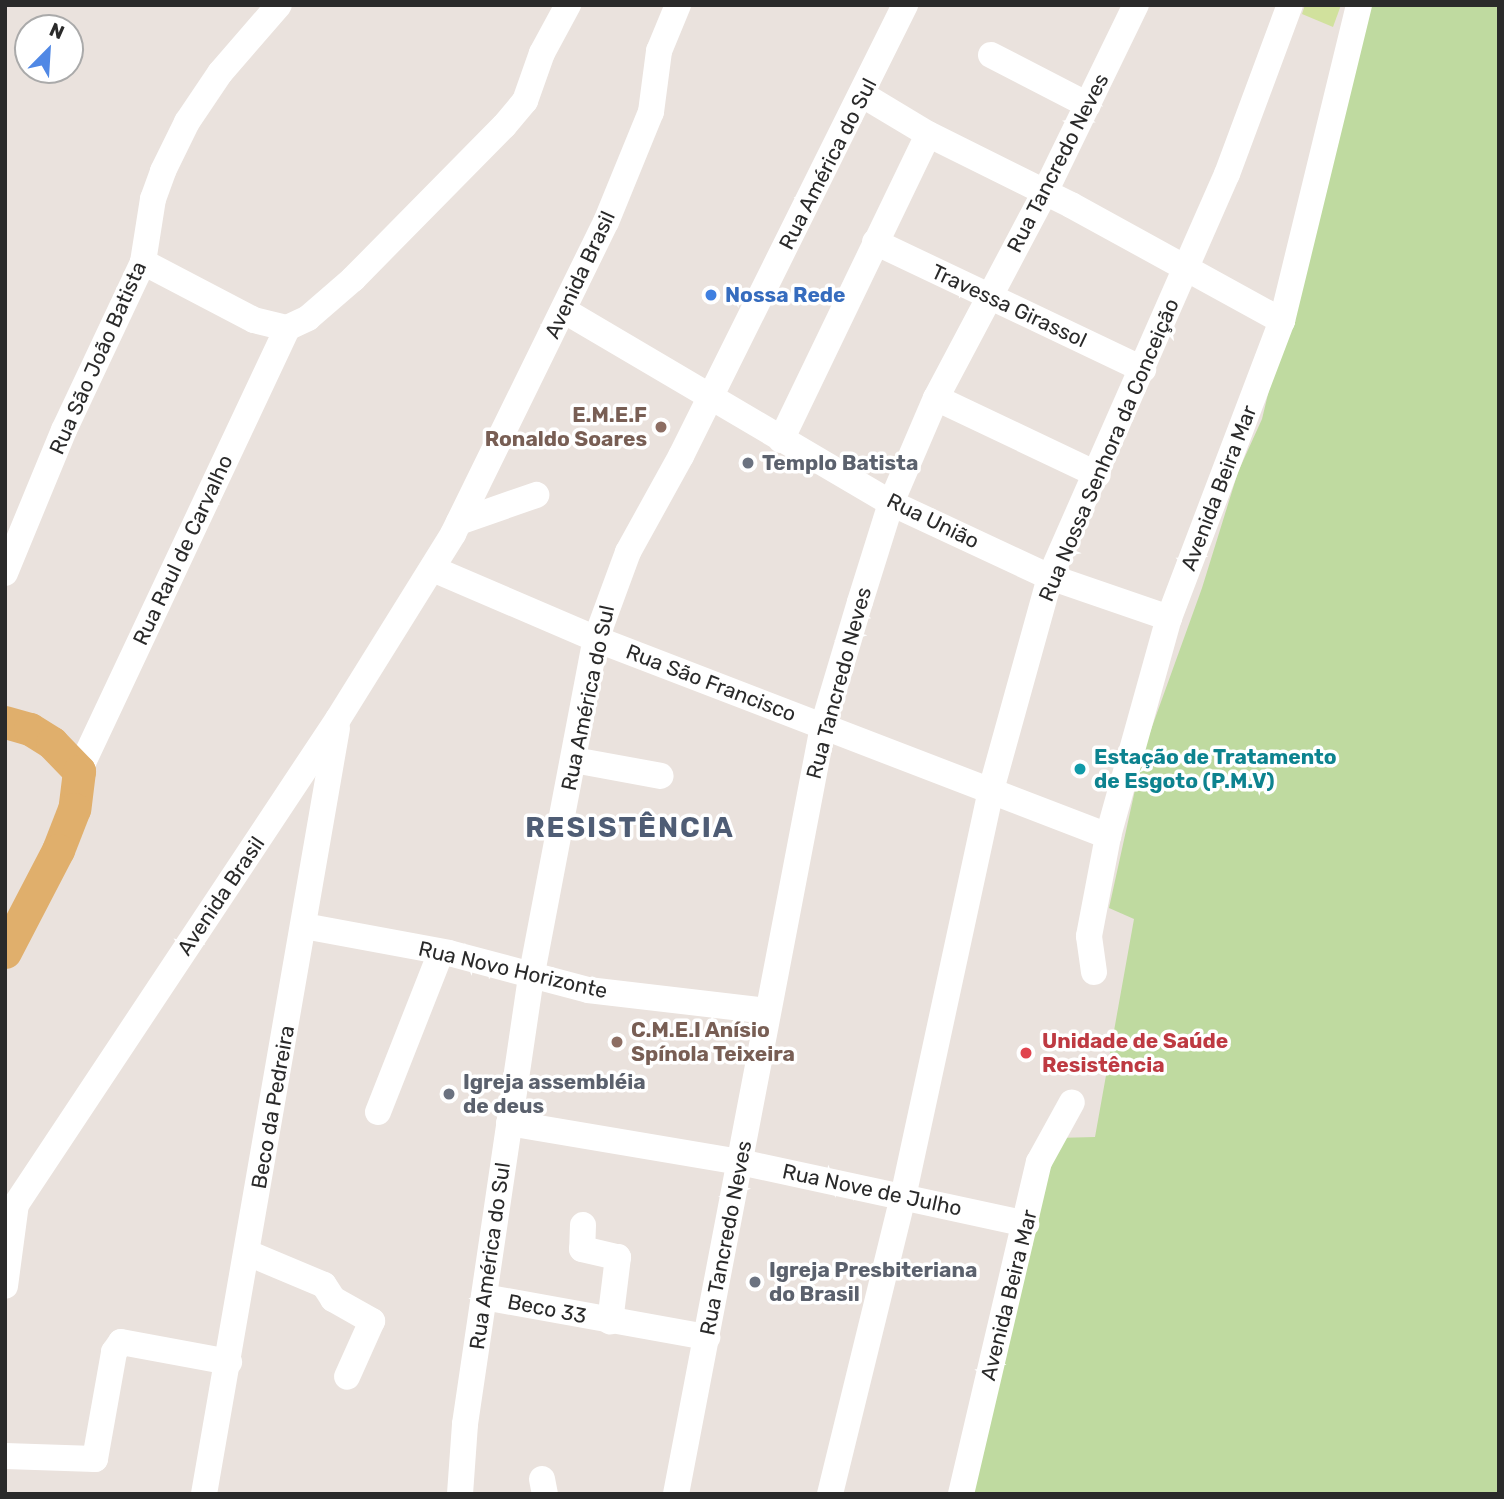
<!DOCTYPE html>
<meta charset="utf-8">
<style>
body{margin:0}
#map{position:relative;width:1504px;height:1499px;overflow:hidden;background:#eae2dd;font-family:Rubik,sans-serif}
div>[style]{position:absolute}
.green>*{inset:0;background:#bfdaa0}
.pitch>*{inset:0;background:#d1e19d}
.minor>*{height:26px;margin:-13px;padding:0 13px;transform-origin:13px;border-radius:13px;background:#fff}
.major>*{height:33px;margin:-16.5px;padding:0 16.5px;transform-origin:16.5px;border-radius:16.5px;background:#e0af6c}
.dots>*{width:19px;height:19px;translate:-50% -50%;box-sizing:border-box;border:4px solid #fff;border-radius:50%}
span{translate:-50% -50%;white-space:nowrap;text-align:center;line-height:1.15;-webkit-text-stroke:7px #fff;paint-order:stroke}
.street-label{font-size:21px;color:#2a2a2a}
.shop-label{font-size:21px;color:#366cbe;font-weight:700}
.left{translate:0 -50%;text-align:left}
.education-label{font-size:21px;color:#785e54;font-weight:700}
.right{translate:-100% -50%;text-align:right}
.worship-label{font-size:21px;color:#5b616d;font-weight:700}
.culture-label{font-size:21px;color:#0d838f;font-weight:700}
.health-label{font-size:21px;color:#be3a42;font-weight:700}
.district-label{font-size:28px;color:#4f5d75;font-weight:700;letter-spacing:2px}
.frame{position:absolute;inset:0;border:7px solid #2a2a2a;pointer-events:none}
.north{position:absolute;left:14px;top:14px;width:70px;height:70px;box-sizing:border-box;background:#fff;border:2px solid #aaa;border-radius:50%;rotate:24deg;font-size:19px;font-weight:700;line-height:28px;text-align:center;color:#2a2a2a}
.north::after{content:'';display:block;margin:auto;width:24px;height:32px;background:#5088e5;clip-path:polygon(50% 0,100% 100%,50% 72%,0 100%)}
</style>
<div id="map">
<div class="green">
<div style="clip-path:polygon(1362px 5px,1499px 5px,1499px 1494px,972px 1494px,1056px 1138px,1095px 1137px,1134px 919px,1109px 908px,1144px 749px,1202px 588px,1238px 472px,1262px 419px)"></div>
</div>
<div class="pitch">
<div style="clip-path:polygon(1305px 5px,1341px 5px,1333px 27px,1302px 14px)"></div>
</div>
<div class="minor">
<div style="left:991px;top:55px;width:109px;rotate:27.3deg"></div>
<div style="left:863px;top:95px;width:76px;rotate:31deg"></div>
<div style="left:928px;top:134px;width:160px;rotate:26.4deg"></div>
<div style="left:1071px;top:205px;width:241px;rotate:28.8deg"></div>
<div style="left:875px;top:242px;width:297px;rotate:25.4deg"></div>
<div style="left:143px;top:262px;width:125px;rotate:27.6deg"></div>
<div style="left:254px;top:320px;width:34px;rotate:14deg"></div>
<div style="left:565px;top:311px;width:378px;rotate:30.5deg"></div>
<div style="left:891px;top:503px;width:175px;rotate:25deg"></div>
<div style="left:1050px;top:577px;width:126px;rotate:19deg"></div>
<div style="left:287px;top:328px;width:23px;rotate:-25deg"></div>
<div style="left:308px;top:318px;width:60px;rotate:-40.9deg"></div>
<div style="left:353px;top:279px;width:215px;rotate:-45.4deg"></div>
<div style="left:504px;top:126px;width:33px;rotate:-50deg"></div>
<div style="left:525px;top:101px;width:51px;rotate:-70.5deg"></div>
<div style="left:542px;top:53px;width:55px;rotate:-61.6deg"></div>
<div style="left:936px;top:398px;width:179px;rotate:25.4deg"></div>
<div style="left:781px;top:440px;width:339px;rotate:-64.3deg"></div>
<div style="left:459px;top:522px;width:82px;rotate:-19.3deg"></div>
<div style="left:433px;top:569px;width:177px;rotate:23.2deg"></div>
<div style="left:596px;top:639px;width:549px;rotate:21.05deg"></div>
<div style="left:5px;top:573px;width:155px;rotate:-67.6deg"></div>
<div style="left:64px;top:430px;width:186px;rotate:-64.8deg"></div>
<div style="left:143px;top:262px;width:64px;rotate:-81deg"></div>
<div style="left:153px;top:199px;width:30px;rotate:-70deg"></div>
<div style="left:163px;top:171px;width:55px;rotate:-63.9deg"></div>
<div style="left:187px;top:122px;width:59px;rotate:-56deg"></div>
<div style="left:220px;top:73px;width:90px;rotate:-49.1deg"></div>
<div style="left:574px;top:760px;width:88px;rotate:10.4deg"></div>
<div style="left:79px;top:771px;width:489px;rotate:-64.8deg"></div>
<div style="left:304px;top:926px;width:147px;rotate:10.5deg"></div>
<div style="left:449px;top:953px;width:144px;rotate:14.9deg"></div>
<div style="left:588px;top:990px;width:179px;rotate:6.7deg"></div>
<div style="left:1094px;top:972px;width:36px;rotate:-98deg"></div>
<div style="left:1089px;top:936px;width:102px;rotate:-79.2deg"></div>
<div style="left:1108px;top:836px;width:226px;rotate:-74.4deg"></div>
<div style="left:1169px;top:618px;width:318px;rotate:-69.2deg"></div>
<div style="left:1282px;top:321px;width:325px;rotate:-76.3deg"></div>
<div style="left:378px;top:1112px;width:172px;rotate:-68.5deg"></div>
<div style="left:509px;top:1123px;width:234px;rotate:9.6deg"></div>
<div style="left:740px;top:1162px;width:293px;rotate:12.2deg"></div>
<div style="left:5px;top:1221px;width:602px;rotate:-56.44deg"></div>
<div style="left:338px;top:719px;width:218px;rotate:-58.1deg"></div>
<div style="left:453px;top:534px;width:347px;rotate:-63.9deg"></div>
<div style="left:606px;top:222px;width:119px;rotate:-67.8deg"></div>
<div style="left:651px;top:112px;width:62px;rotate:-82.5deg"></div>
<div style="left:659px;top:51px;width:50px;rotate:-67.6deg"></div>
<div style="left:583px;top:1225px;width:24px;rotate:92deg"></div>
<div style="left:582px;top:1249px;width:37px;rotate:13deg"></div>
<div style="left:618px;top:1257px;width:65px;rotate:97deg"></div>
<div style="left:248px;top:1253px;width:82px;rotate:22.8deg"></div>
<div style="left:324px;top:1285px;width:17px;rotate:57deg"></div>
<div style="left:333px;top:1299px;width:45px;rotate:29.4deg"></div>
<div style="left:372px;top:1321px;width:61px;rotate:114.1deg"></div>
<div style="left:5px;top:1286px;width:83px;rotate:-82.4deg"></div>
<div style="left:484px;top:1297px;width:227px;rotate:10.2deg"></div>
<div style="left:5px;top:1456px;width:90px;rotate:1.9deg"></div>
<div style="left:95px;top:1459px;width:109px;rotate:-79.9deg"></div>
<div style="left:114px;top:1352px;width:12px;rotate:-55deg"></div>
<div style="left:121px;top:1342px;width:110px;rotate:10.5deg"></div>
<div style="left:542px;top:1479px;width:15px;rotate:79deg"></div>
<div style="left:204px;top:1494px;width:777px;rotate:-80.15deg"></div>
<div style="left:460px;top:1494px;width:70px;rotate:-85.9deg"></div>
<div style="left:465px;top:1424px;width:456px;rotate:-81.6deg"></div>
<div style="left:532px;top:973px;width:340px;rotate:-79.2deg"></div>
<div style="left:596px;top:639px;width:93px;rotate:-69.8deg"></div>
<div style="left:628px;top:552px;width:110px;rotate:-61.1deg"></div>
<div style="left:681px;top:456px;width:504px;rotate:-63.59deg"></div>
<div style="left:676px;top:1494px;width:782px;rotate:-79.16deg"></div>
<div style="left:823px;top:726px;width:129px;rotate:-73.4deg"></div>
<div style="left:860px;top:602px;width:104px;rotate:-72.6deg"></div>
<div style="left:891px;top:503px;width:114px;rotate:-66.8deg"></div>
<div style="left:936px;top:398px;width:233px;rotate:-62.1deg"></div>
<div style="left:1045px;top:192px;width:208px;rotate:-64.1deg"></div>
<div style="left:830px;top:1494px;width:306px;rotate:-76.2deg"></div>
<div style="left:903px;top:1197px;width:416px;rotate:-77.8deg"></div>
<div style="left:991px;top:790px;width:221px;rotate:-74.5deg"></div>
<div style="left:1050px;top:577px;width:440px;rotate:-66.3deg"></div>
<div style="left:1227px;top:174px;width:180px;rotate:-69.6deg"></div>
<div style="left:961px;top:1494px;width:341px;rotate:-76.8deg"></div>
<div style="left:1039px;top:1162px;width:68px;rotate:-61.2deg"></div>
</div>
<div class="major">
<div style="left:5px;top:722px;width:26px;rotate:16deg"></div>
<div style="left:30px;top:729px;width:26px;rotate:32deg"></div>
<div style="left:52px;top:743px;width:39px;rotate:46deg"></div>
<div style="left:79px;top:771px;width:38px;rotate:97deg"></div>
<div style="left:74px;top:809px;width:44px;rotate:111.3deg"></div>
<div style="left:58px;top:850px;width:115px;rotate:117.5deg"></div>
</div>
<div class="dots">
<div style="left:711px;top:295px;background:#3f7fe0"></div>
<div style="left:661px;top:427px;background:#8d6e63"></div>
<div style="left:748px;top:463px;background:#6b7280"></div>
<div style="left:1080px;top:769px;background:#0f9aa8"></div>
<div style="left:617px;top:1042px;background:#8d6e63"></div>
<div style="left:1026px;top:1053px;background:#e0444e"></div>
<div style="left:449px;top:1094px;background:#6b7280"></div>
<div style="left:755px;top:1282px;background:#6b7280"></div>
</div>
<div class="street-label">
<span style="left:1058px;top:163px;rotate:-63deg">Rua Tancredo Neves</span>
<span style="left:828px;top:164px;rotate:-63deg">Rua América do Sul</span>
<span style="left:580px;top:275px;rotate:-65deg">Avenida Brasil</span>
<span style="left:1009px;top:306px;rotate:25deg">Travessa Girassol</span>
<span style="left:98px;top:358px;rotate:-66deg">Rua São João Batista</span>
<span style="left:1109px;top:450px;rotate:-67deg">Rua Nossa Senhora da Conceição</span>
<span style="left:1219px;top:488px;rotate:-69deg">Avenida Beira Mar</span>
<span style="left:933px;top:521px;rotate:26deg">Rua União</span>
<span style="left:183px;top:550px;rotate:-65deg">Rua Raul de Carvalho</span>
<span style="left:711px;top:683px;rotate:21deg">Rua São Francisco</span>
<span style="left:839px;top:683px;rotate:-75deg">Rua Tancredo Neves</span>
<span style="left:588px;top:698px;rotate:-78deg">Rua América do Sul</span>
<span style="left:221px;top:896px;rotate:-56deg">Avenida Brasil</span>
<span style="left:513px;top:970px;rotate:13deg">Rua Novo Horizonte</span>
<span style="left:273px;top:1107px;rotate:-80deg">Beco da Pedreira</span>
<span style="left:872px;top:1190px;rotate:12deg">Rua Nove de Julho</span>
<span style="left:726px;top:1238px;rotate:-79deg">Rua Tancredo Neves</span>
<span style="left:490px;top:1256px;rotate:-82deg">Rua América do Sul</span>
<span style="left:1009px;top:1295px;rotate:-76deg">Avenida Beira Mar</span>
<span style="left:547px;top:1309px;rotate:11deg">Beco 33</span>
</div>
<div class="shop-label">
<span class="left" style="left:725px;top:295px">Nossa Rede</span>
</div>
<div class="education-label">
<span class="right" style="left:647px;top:427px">E.M.E.F<br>Ronaldo Soares</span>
<span class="left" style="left:631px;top:1042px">C.M.E.I Anísio<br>Spínola Teixeira</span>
</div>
<div class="worship-label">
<span class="left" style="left:762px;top:463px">Templo Batista</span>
<span class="left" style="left:463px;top:1094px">Igreja assembléia<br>de deus</span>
<span class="left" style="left:769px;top:1282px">Igreja Presbiteriana<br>do Brasil</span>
</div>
<div class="culture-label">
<span class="left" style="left:1094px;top:769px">Estação de Tratamento<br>de Esgoto (P.M.V)</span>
</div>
<div class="health-label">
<span class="left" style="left:1042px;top:1053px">Unidade de Saúde<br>Resistência</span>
</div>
<div class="district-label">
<span style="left:630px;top:828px">RESISTÊNCIA</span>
</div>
<div class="frame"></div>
<div class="north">N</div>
</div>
